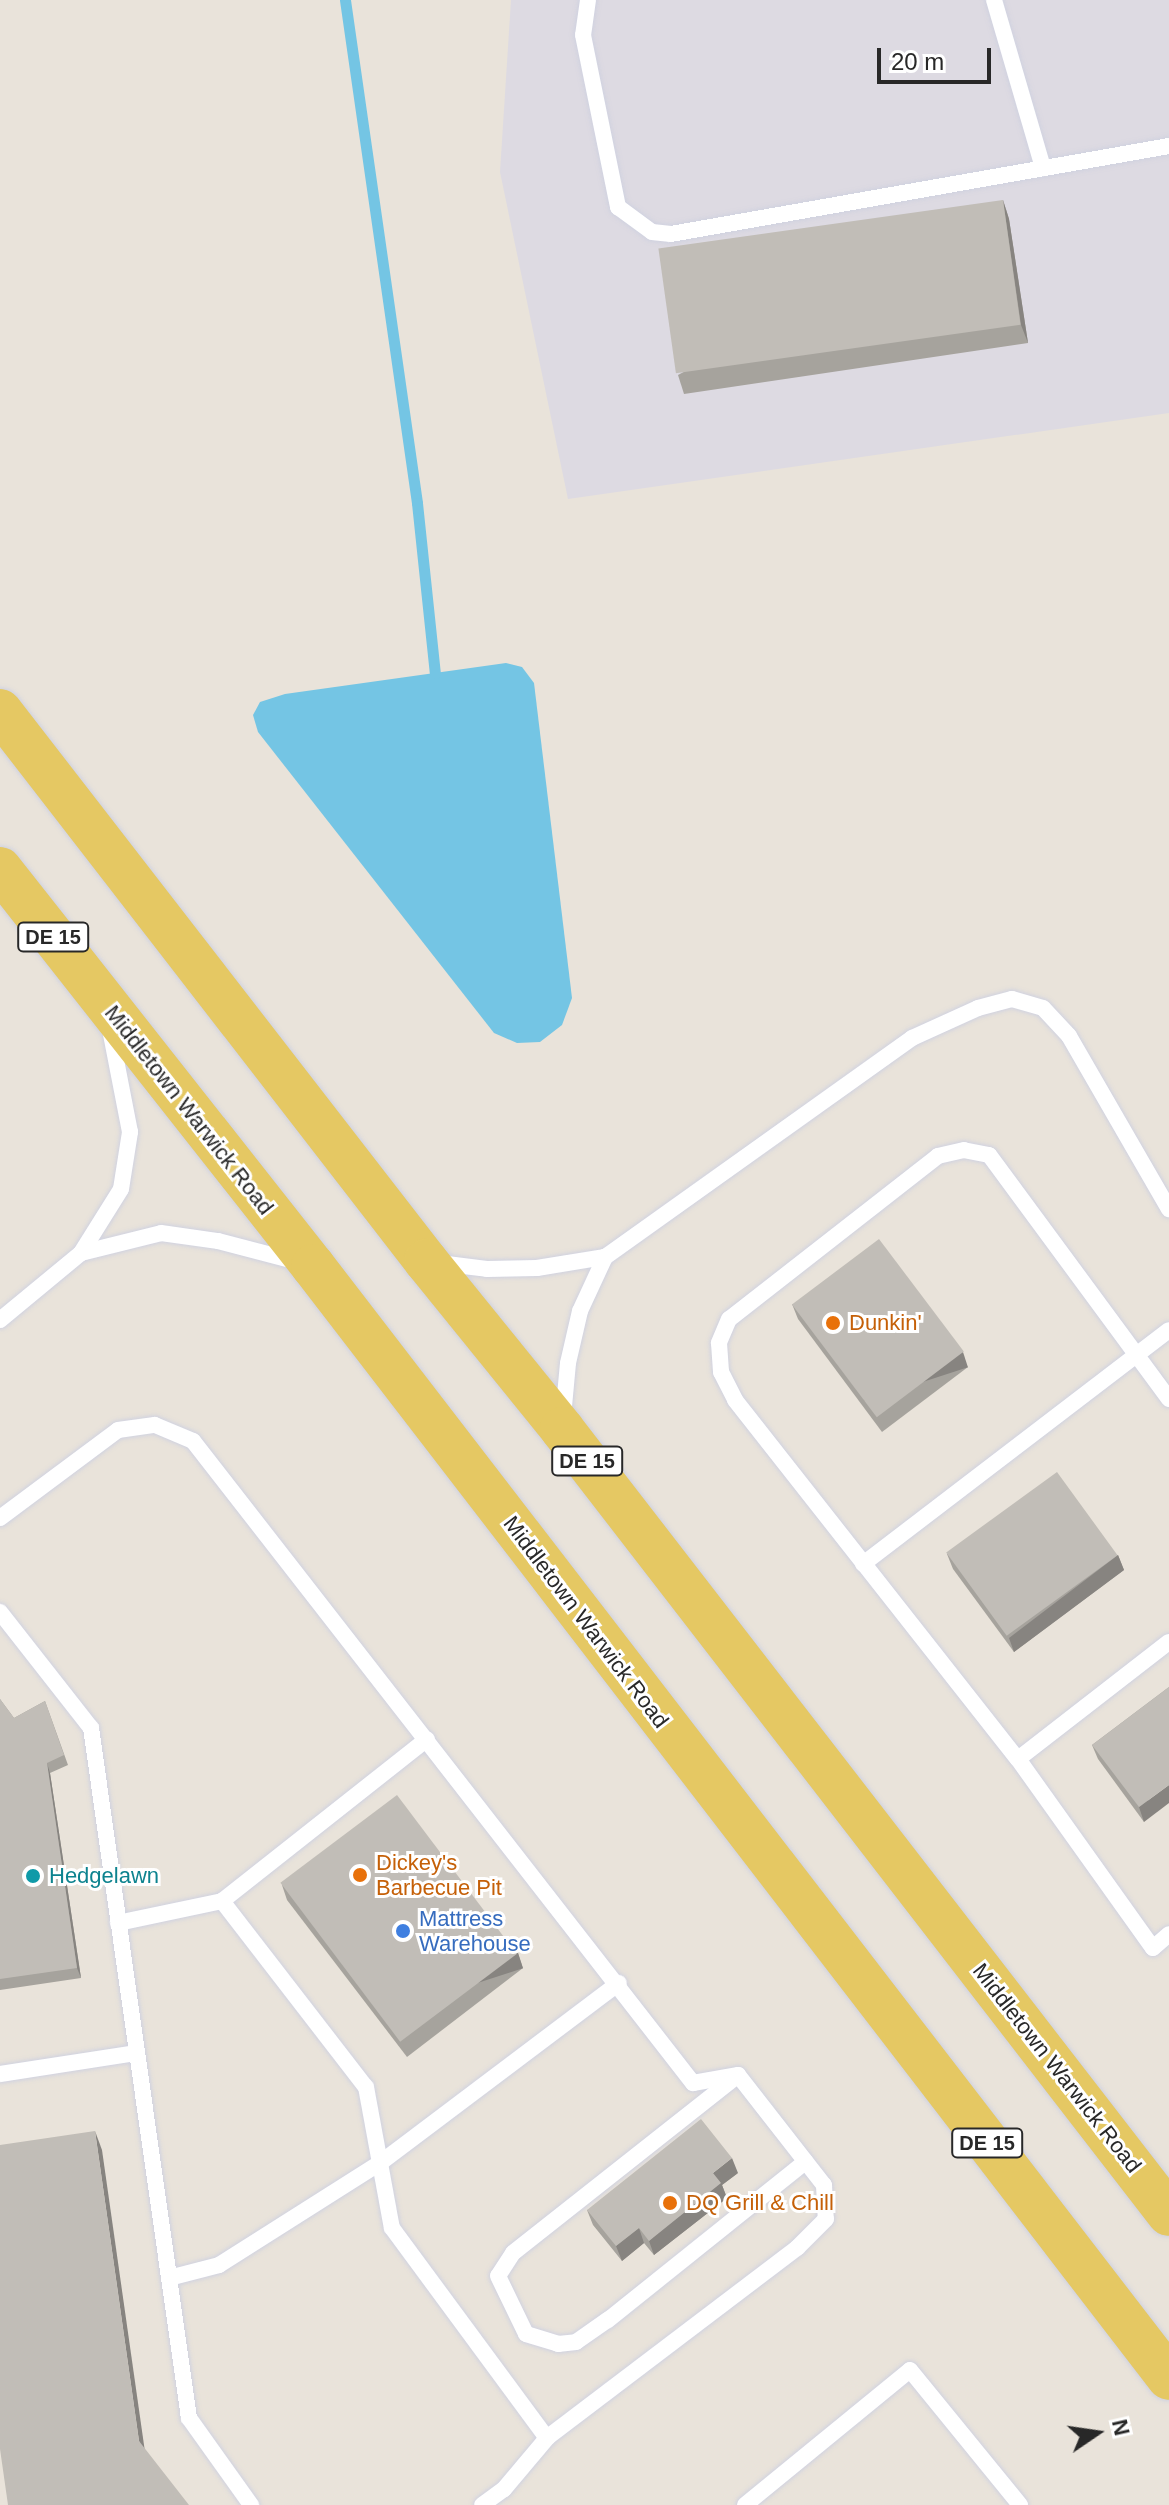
<!DOCTYPE html>
<style>
body{margin:0}
#map{position:relative;width:1169px;height:2505px;overflow:hidden;background:#e9e3da;font-family:Arial,sans-serif}
div>[style]{position:absolute}
.industrial>*{inset:0;background:#dddae2}
.water>*{inset:0;background:#74c5e4}
.stream>*{height:11px;margin:-5.5px;padding:0 5.5px;transform-origin:5.5px;border-radius:5.5px;background:#74c5e4}
.roads{filter:drop-shadow(0 0 2px #d0d2e0) drop-shadow(0 0 2px #d0d2e0)}
.lane>*{height:16px;margin:-8px;padding:0 8px;transform-origin:8px;border-radius:8px;background:#fff}
.primary>*{height:44px;margin:-22px;padding:0 22px;transform-origin:22px;border-radius:22px;background:#e5c863}
.wall>*{inset:0;background:#a6a39d}
.shaded-wall>*{inset:0;background:#878480;transform-origin:0 0}
.building>*{inset:0;background:#c1bdb7;transform-origin:0 0}
.dots>*{width:22px;height:22px;translate:-50% -50%;box-sizing:border-box;border:4px solid #fff;border-radius:50%}
span{translate:-50% -50%;white-space:nowrap;text-align:center;line-height:1.15;-webkit-text-stroke:6px #fff;paint-order:stroke}
.shield-label span{padding:2px 6px;background:#fff;border:2px solid;border-radius:6px;-webkit-text-stroke-width:0}
.shield-label{font-size:20px;color:#282828;font-weight:700}
.street-label{font-size:22px;color:#282828}
.food-label{font-size:22px;color:#c56008}
.left{translate:0 -50%;text-align:left}
.culture-label{font-size:22px;color:#0d838f}
.shop-label{font-size:22px;color:#366cbe}
.north{position:absolute;left:1057px;top:2393px;width:80px;height:80px;-webkit-text-stroke:6px #fff;paint-order:stroke;rotate:77deg;font-size:22px;font-weight:700;line-height:32px;text-align:center;color:#282828}
.north::after{content:'';display:block;margin:auto;width:28px;height:36px;background:#282828;clip-path:polygon(50% 0,100% 100%,50% 72%,0 100%)}
.scale{position:absolute;left:877px;top:48px;width:114px;height:36px;box-sizing:border-box;border:4px solid #282828;border-top:0;padding-left:10px;font-size:24px;line-height:28px;white-space:nowrap;color:#282828;-webkit-text-stroke:6px #fff;paint-order:stroke}
</style>
<div id="map">
<div class="industrial">
<div style="clip-path:polygon(511px 0,1169px 0,1169px 413px,568px 499px,500px 172px)"></div>
</div>
<div class="water">
<div style="clip-path:polygon(506px 663px,522px 667px,534px 683px,572px 998px,562px 1025px,540px 1042px,517px 1043px,494px 1033px,258px 732px,253px 715px,260px 702px,285px 694px)"></div>
</div>
<div class="stream">
<div style="left:345px;top:0;width:508px;rotate:81.85deg"></div>
<div style="left:417px;top:503px;width:171px;rotate:84deg"></div>
</div>
<div class="roads">
<div class="lane">
<div style="left:588px;top:0;width:35px;rotate:98deg"></div>
<div style="left:583px;top:35px;width:176px;rotate:78.5deg"></div>
<div style="left:618px;top:207px;width:42px;rotate:36.3deg"></div>
<div style="left:652px;top:232px;width:19px;rotate:6deg"></div>
<div style="left:671px;top:234px;width:506px;rotate:-10.02deg"></div>
<div style="left:994px;top:0;width:175px;rotate:73.7deg"></div>
<div style="left:81px;top:1253px;width:82px;rotate:-14deg"></div>
<div style="left:161px;top:1233px;width:58px;rotate:8deg"></div>
<div style="left:218px;top:1241px;width:83px;rotate:14.7deg"></div>
<div style="left:439px;top:1263px;width:48px;rotate:7.1deg"></div>
<div style="left:487px;top:1269px;width:50px;rotate:-1.1deg"></div>
<div style="left:537px;top:1268px;width:69px;rotate:-9.2deg"></div>
<div style="left:605px;top:1257px;width:377px;rotate:-35.5deg"></div>
<div style="left:912px;top:1038px;width:72px;rotate:-24.4deg"></div>
<div style="left:978px;top:1008px;width:35px;rotate:-15deg"></div>
<div style="left:1012px;top:999px;width:32px;rotate:16deg"></div>
<div style="left:1043px;top:1008px;width:38px;rotate:47deg"></div>
<div style="left:1069px;top:1036px;width:200px;rotate:60deg"></div>
<div style="left:0;top:1320px;width:105px;rotate:-39.6deg"></div>
<div style="left:81px;top:1253px;width:75px;rotate:-58deg"></div>
<div style="left:121px;top:1189px;width:58px;rotate:-81deg"></div>
<div style="left:130px;top:1132px;width:105px;rotate:-101deg"></div>
<div style="left:1169px;top:1399px;width:303px;rotate:-126.4deg"></div>
<div style="left:989px;top:1155px;width:25px;rotate:-169deg"></div>
<div style="left:964px;top:1150px;width:27px;rotate:167deg"></div>
<div style="left:938px;top:1156px;width:265px;rotate:142deg"></div>
<div style="left:729px;top:1319px;width:26px;rotate:113deg"></div>
<div style="left:719px;top:1343px;width:29px;rotate:86deg"></div>
<div style="left:721px;top:1372px;width:31px;rotate:63deg"></div>
<div style="left:735px;top:1400px;width:457px;rotate:51.8deg"></div>
<div style="left:1018px;top:1759px;width:232px;rotate:54.5deg"></div>
<div style="left:1153px;top:1948px;width:21px;rotate:-41deg"></div>
<div style="left:563px;top:1417px;width:54px;rotate:-84.7deg"></div>
<div style="left:568px;top:1363px;width:53px;rotate:-77deg"></div>
<div style="left:580px;top:1311px;width:60px;rotate:-65.2deg"></div>
<div style="left:0;top:1518px;width:147px;rotate:-36.7deg"></div>
<div style="left:118px;top:1430px;width:37px;rotate:-8deg"></div>
<div style="left:155px;top:1425px;width:41px;rotate:22.8deg"></div>
<div style="left:193px;top:1441px;width:814px;rotate:52.09deg"></div>
<div style="left:693px;top:2083px;width:46px;rotate:-10.1deg"></div>
<div style="left:738px;top:2075px;width:140px;rotate:52deg"></div>
<div style="left:824px;top:2185px;width:34px;rotate:87deg"></div>
<div style="left:826px;top:2219px;width:41px;rotate:135deg"></div>
<div style="left:797px;top:2248px;width:314px;rotate:142.8deg"></div>
<div style="left:547px;top:2438px;width:67px;rotate:130.1deg"></div>
<div style="left:504px;top:2489px;width:27px;rotate:144deg"></div>
<div style="left:863px;top:1564px;width:385px;rotate:-37.4deg"></div>
<div style="left:0;top:1612px;width:147px;rotate:51.9deg"></div>
<div style="left:91px;top:1728px;width:697px;rotate:81.92deg"></div>
<div style="left:189px;top:2418px;width:107px;rotate:54.5deg"></div>
<div style="left:1018px;top:1759px;width:191px;rotate:-37.8deg"></div>
<div style="left:222px;top:1901px;width:261px;rotate:-38.3deg"></div>
<div style="left:118px;top:1923px;width:106px;rotate:-11.9deg"></div>
<div style="left:222px;top:1901px;width:235px;rotate:52.3deg"></div>
<div style="left:366px;top:2087px;width:143px;rotate:79.6deg"></div>
<div style="left:392px;top:2228px;width:261px;rotate:53.6deg"></div>
<div style="left:0;top:2074px;width:137px;rotate:-8.8deg"></div>
<div style="left:737px;top:2076px;width:285px;rotate:141.7deg"></div>
<div style="left:513px;top:2253px;width:27px;rotate:123deg"></div>
<div style="left:498px;top:2276px;width:64px;rotate:64.2deg"></div>
<div style="left:526px;top:2334px;width:34px;rotate:17deg"></div>
<div style="left:558px;top:2344px;width:18px;rotate:-6deg"></div>
<div style="left:576px;top:2342px;width:39px;rotate:-35deg"></div>
<div style="left:608px;top:2320px;width:253px;rotate:-38.7deg"></div>
<div style="left:169px;top:2278px;width:52px;rotate:-14.6deg"></div>
<div style="left:219px;top:2265px;width:191px;rotate:-32.4deg"></div>
<div style="left:380px;top:2163px;width:299px;rotate:-37deg"></div>
<div style="left:745px;top:2505px;width:213px;rotate:-39.3deg"></div>
<div style="left:910px;top:2370px;width:174px;rotate:50.8deg"></div>
</div>
<div class="primary">
<div style="left:0;top:711px;width:696px;rotate:52.24deg"></div>
<div style="left:426px;top:1261px;width:216px;rotate:51deg"></div>
<div style="left:562px;top:1429px;width:992px;rotate:52.29deg"></div>
<div style="left:0;top:869px;width:506px;rotate:51.75deg"></div>
<div style="left:313px;top:1266px;width:1403px;rotate:52.41deg"></div>
</div>
</div>
<div class="wall">
<div style="clip-path:polygon(1003px 200px,1009px 219px,1028px 343px,684px 394px,678px 375px)"></div>
<div style="clip-path:polygon(792px 1304px,968px 1367px,882px 1432px,798px 1319px)"></div>
<div style="clip-path:polygon(947px 1554px,1118px 1555px,1124px 1570px,1014px 1652px,953px 1569px)"></div>
<div style="clip-path:polygon(1169px 1687px,1144px 1822px,1098px 1759px,1092px 1745px)"></div>
<div style="clip-path:polygon(0 1699px,14px 1718px,45px 1701px,68px 1765px,50px 1773px,81px 1978px,0 1990px)"></div>
<div style="clip-path:polygon(282px 1885px,518px 1953px,523px 1968px,407px 2057px,287px 1900px)"></div>
<div style="clip-path:polygon(738px 2173px,722px 2185px,727px 2198px,654px 2255px,644px 2243px,622px 2261px,593px 2225px,587px 2210px)"></div>
</div>
<div class="shaded-wall">
<div style="clip-path:polygon(1003px 200px,1009px 219px,1028px 343px,1021px 325px)"></div>
<div style="left:963px;top:1352px;width:16px;height:109px;rotate:72deg"></div>
<div style="clip-path:polygon(1118px 1555px,1124px 1570px,1014px 1652px,1009px 1638px)"></div>
<div style="clip-path:polygon(47px 1763px,50px 1773px,81px 1978px,77px 1968px)"></div>
<div style="clip-path:polygon(1169px 1785px,1169px 1803px,1144px 1822px,1139px 1807px)"></div>
<div style="left:518px;top:1953px;width:16px;height:146px;rotate:72deg"></div>
<div style="clip-path:polygon(95px 2131px,102px 2150px,146px 2459px,139px 2441px)"></div>
<div style="clip-path:polygon(732px 2158px,738px 2173px,722px 2185px,727px 2198px,654px 2255px,649px 2241px,713px 2173px)"></div>
<div style="clip-path:polygon(639px 2228px,644px 2243px,622px 2261px,616px 2246px)"></div>
</div>
<div class="building">
<div style="left:1003px;top:200px;width:126px;height:348px;rotate:82deg"></div>
<div style="left:879px;top:1239px;width:141px;height:109px;rotate:53deg"></div>
<div style="left:1057px;top:1472px;width:103px;height:137px;rotate:54deg"></div>
<div style="clip-path:polygon(1169px 1687px,1169px 1785px,1139px 1807px,1092px 1745px)"></div>
<div style="clip-path:polygon(0 1699px,14px 1718px,45px 1701px,64px 1755px,47px 1763px,77px 1968px,0 1979px)"></div>
<div style="left:397px;top:1795px;width:199px;height:146px;rotate:53deg"></div>
<div style="clip-path:polygon(701px 2119px,732px 2158px,713px 2173px,721px 2183px,649px 2241px,639px 2228px,616px 2246px,587px 2210px)"></div>
<div style="clip-path:polygon(95px 2131px,139px 2441px,189px 2505px,8px 2505px,0 2449px,0 2145px)"></div>
</div>
<div class="dots">
<div style="left:833px;top:1323px;background:#e8710a"></div>
<div style="left:360px;top:1875px;background:#e8710a"></div>
<div style="left:33px;top:1876px;background:#0f9aa8"></div>
<div style="left:403px;top:1931px;background:#3f7fe0"></div>
<div style="left:670px;top:2203px;background:#e8710a"></div>
</div>
<div class="shield-label">
<span style="left:53px;top:937px">DE 15</span>
<span style="left:587px;top:1461px">DE 15</span>
<span style="left:987px;top:2143px">DE 15</span>
</div>
<div class="street-label">
<span style="left:189px;top:1110px;rotate:52deg">Middletown Warwick Road</span>
<span style="left:586px;top:1622px;rotate:53deg">Middletown Warwick Road</span>
<span style="left:1057px;top:2068px;rotate:52deg">Middletown Warwick Road</span>
</div>
<div class="food-label">
<span class="left" style="left:849px;top:1323px">Dunkin'</span>
<span class="left" style="left:376px;top:1875px">Dickey's<br>Barbecue Pit</span>
<span class="left" style="left:686px;top:2203px">DQ Grill &amp; Chill</span>
</div>
<div class="culture-label">
<span class="left" style="left:49px;top:1876px">Hedgelawn</span>
</div>
<div class="shop-label">
<span class="left" style="left:419px;top:1931px">Mattress<br>Warehouse</span>
</div>
<div class="north">N</div>
<div class="scale">20 m</div>
</div>
